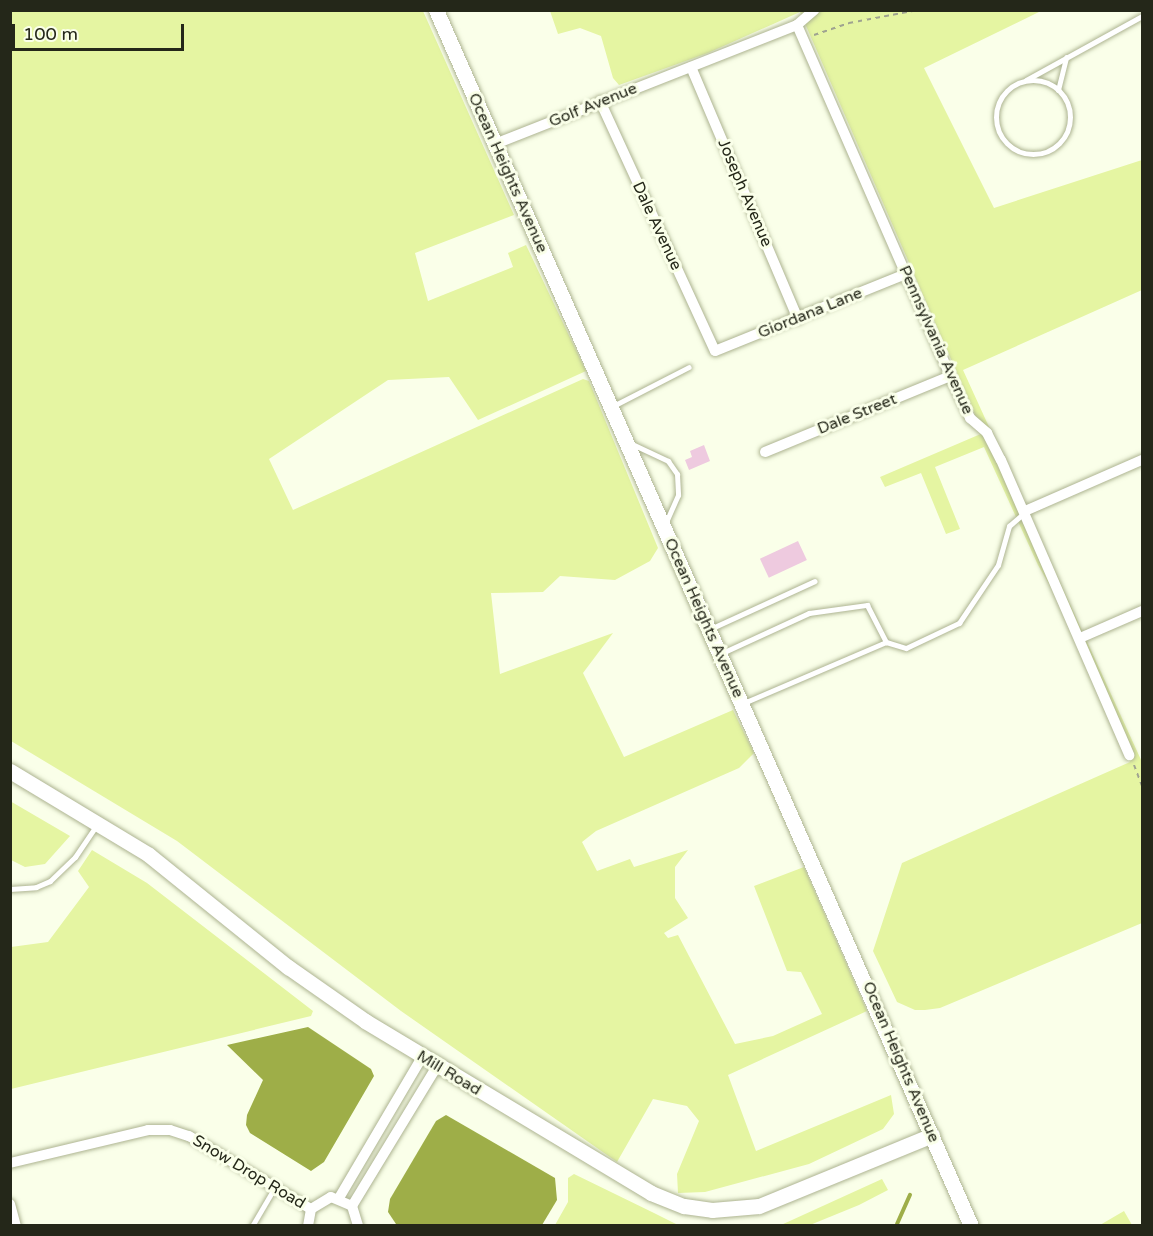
<!DOCTYPE html>
<style>
body{margin:0}
#map{position:relative;width:1153px;height:1236px;overflow:hidden;background:#faffe9;font-family:"Varela Round",sans-serif}
div>[style]{position:absolute}
.green>*{inset:0;background:#e5f5a2}
.water>*{inset:0;background:#9eae48}
.stream>*{height:4px;margin:-2px;padding:0 2px;transform-origin:2px;border-radius:2px;background:#9eae48}
.building>*{inset:0;background:#eecadf;transform-origin:0 0}
.path>*{height:2px;margin-top:-1px;transform-origin:0;background:repeating-linear-gradient(90deg,#9fa390 0 4.5px,transparent 0 9px)}
.roads{filter:drop-shadow(0 0 2px #adb491) drop-shadow(0 0 2px #adb491)}
.lane>*{height:5px;margin:-2.5px;padding:0 2.5px;transform-origin:2.5px;border-radius:2.5px;background:#fff}
.lane>.ring{margin:-2.5px;padding:0;box-sizing:content-box;background:none;border:5px solid #fff;border-radius:50%}
.street>*{height:10px;margin:-5px;padding:0 5px;transform-origin:5px;border-radius:5px;background:#fff}
.secondary>*{height:15px;margin:-7.5px;padding:0 7.5px;transform-origin:7.5px;border-radius:7.5px;background:#fff}
span{translate:-50% -50%;white-space:nowrap;text-align:center;line-height:1.15;-webkit-text-stroke:6px #faffe9;paint-order:stroke}
.street-label{font-size:16px;color:#242719}
.frame{position:absolute;inset:0;border:12px solid #242719;pointer-events:none}
.scale{position:absolute;left:12px;top:24px;width:172px;height:27px;box-sizing:border-box;border:3px solid #242719;border-top:0;padding-left:8px;font-size:18px;line-height:21px;white-space:nowrap;color:#242719;-webkit-text-stroke:4px #faffe9;paint-order:stroke}
</style>
<div id="map">
<div class="green">
<div style="clip-path:polygon(11px 10px,423px 11px,514px 215px,415px 253px,428px 301px,513px 267px,508px 253px,526px 245px,586px 371px,478px 420px,449px 377px,388px 380px,269px 459px,293px 510px,583px 379px,589px 381px,658px 548px,650px 561px,615px 580px,560px 576px,543px 592px,491px 593px,500px 674px,613px 633px,583px 673px,624px 757px,733px 710px,754px 753px,739px 768px,596px 831px,582px 842px,597px 871px,630px 859px,634px 867px,688px 850px,675px 867px,675px 898px,688px 918px,664px 933px,668px 938px,678px 935px,735px 1044px,773px 1036px,822px 1014px,801px 972px,787px 971px,754px 886px,804px 867px,867px 1011px,728px 1075px,756px 1151px,891px 1095px,894px 1114px,883px 1129px,809px 1164px,705px 1192px,678px 1193px,677px 1174px,699px 1121px,687px 1106px,653px 1099px,617px 1162px,401px 1011px,177px 841px,11px 741px)"></div>
<div style="clip-path:polygon(818px 10px,1041px 11px,924px 68px,994px 208px,1142px 160px,1142px 290px,963px 370px,1142px 762px,1142px 923px,940px 1008px,925px 1010px,915px 1010px,897px 1002px,873px 951px,902px 863px,1130px 762px,1080px 638px,1038px 565px,984px 447px,935px 467px,960px 529px,946px 534px,921px 473px,885px 487px,880px 477px,983px 433px,800px 12px,708px 53px,619px 85px,613px 78px,601px 36px,580px 28px,558px 34px,550px 11px)"></div>
<div style="clip-path:polygon(10px 801px,70px 836px,45px 864px,25px 867px,11px 860px)"></div>
<div style="clip-path:polygon(92px 850px,147px 883px,313px 1011px,311px 1016px,11px 1089px,11px 947px,48px 942px,89px 887px,78px 871px)"></div>
<div style="clip-path:polygon(574px 1174px,654px 1213px,678px 1225px,555px 1225px,568px 1202px,568px 1178px)"></div>
<div style="clip-path:polygon(882px 1179px,888px 1190px,859px 1205px,810px 1225px,781px 1225px)"></div>
<div style="clip-path:polygon(1124px 1211px,1132px 1225px,1100px 1225px)"></div>
</div>
<div class="water">
<div style="clip-path:polygon(308px 1027px,371px 1069px,374px 1076px,324px 1162px,311px 1171px,250px 1133px,246px 1125px,247px 1115px,263px 1080px,227px 1045px)"></div>
<div style="clip-path:polygon(446px 1115px,555px 1178px,557px 1200px,542px 1225px,396px 1224px,388px 1212px,390px 1199px,436px 1121px)"></div>
</div>
<div class="stream">
<div style="left:897px;top:1224px;width:32px;rotate:-66deg"></div>
</div>
<div class="building">
<div style="clip-path:polygon(704px 445px,710px 461px,689px 470px,685px 460px,692px 457px,690px 451px)"></div>
<div style="left:798px;top:541px;width:21px;height:42px;rotate:65deg"></div>
</div>
<div class="path">
<div style="left:814px;top:35px;width:37px;rotate:-19deg"></div>
<div style="left:849px;top:23px;width:70px;rotate:-10.7deg"></div>
<div style="left:1134px;top:765px;width:22px;rotate:69deg"></div>
<div style="left:732px;top:1225px;width:1px;rotate:45deg"></div>
</div>
<div class="roads">
<div class="lane">
<div class="ring" style="left:996px;top:80px;width:69px;height:69px"></div>
<div style="left:1026px;top:80px;width:132px;rotate:-28.9deg"></div>
<div style="left:1058px;top:90px;width:34px;rotate:-76deg"></div>
<div style="left:613px;top:406px;width:85px;rotate:-27.2deg"></div>
<div style="left:632px;top:444px;width:40px;rotate:25deg"></div>
<div style="left:668px;top:461px;width:16px;rotate:55deg"></div>
<div style="left:677px;top:474px;width:21px;rotate:87deg"></div>
<div style="left:678px;top:495px;width:30px;rotate:114deg"></div>
<div style="left:710px;top:629px;width:115px;rotate:-24.6deg"></div>
<div style="left:886px;top:642px;width:21px;rotate:17deg"></div>
<div style="left:906px;top:648px;width:59px;rotate:-25.3deg"></div>
<div style="left:959px;top:623px;width:70px;rotate:-56.1deg"></div>
<div style="left:998px;top:565px;width:41px;rotate:-74.2deg"></div>
<div style="left:1009px;top:526px;width:20px;rotate:-41deg"></div>
<div style="left:722px;top:653px;width:96px;rotate:-24.7deg"></div>
<div style="left:809px;top:613px;width:59px;rotate:-7.9deg"></div>
<div style="left:867px;top:605px;width:42px;rotate:62.8deg"></div>
<div style="left:886px;top:642px;width:155px;rotate:156.8deg"></div>
<div style="left:10px;top:889px;width:26px;rotate:-4deg"></div>
<div style="left:36px;top:887px;width:15px;rotate:-23deg"></div>
<div style="left:50px;top:881px;width:35px;rotate:-44deg"></div>
<div style="left:75px;top:857px;width:37px;rotate:-56deg"></div>
<div style="left:252px;top:1226px;width:45px;rotate:-59.5deg"></div>
</div>
<div class="street">
<div style="left:797px;top:25px;width:383px;rotate:66.4deg"></div>
<div style="left:950px;top:376px;width:47px;rotate:64.5deg"></div>
<div style="left:970px;top:418px;width:23px;rotate:41deg"></div>
<div style="left:987px;top:433px;width:30px;rotate:63deg"></div>
<div style="left:1001px;top:460px;width:322px;rotate:66.5deg"></div>
<div style="left:691px;top:67px;width:274px;rotate:67deg"></div>
<div style="left:600px;top:101px;width:275px;rotate:65.3deg"></div>
<div style="left:715px;top:351px;width:206px;rotate:-22deg"></div>
<div style="left:495px;top:144px;width:325px;rotate:-21.5deg"></div>
<div style="left:797px;top:25px;width:23px;rotate:-41deg"></div>
<div style="left:765px;top:452px;width:200px;rotate:-22.3deg"></div>
<div style="left:1025px;top:511px;width:128px;rotate:-23.6deg"></div>
<div style="left:1080px;top:638px;width:68px;rotate:-23.5deg"></div>
<div style="left:10px;top:1163px;width:142px;rotate:-13.4deg"></div>
<div style="left:148px;top:1130px;width:22px"></div>
<div style="left:170px;top:1130px;width:20px;rotate:18deg"></div>
<div style="left:189px;top:1136px;width:142px;rotate:30.9deg"></div>
<div style="left:339px;top:1198px;width:164px;rotate:-59.5deg"></div>
<div style="left:10px;top:1204px;width:23px;rotate:75deg"></div>
<div style="left:352px;top:1206px;width:164px;rotate:-58.7deg"></div>
<div style="left:308px;top:1226px;width:17px;rotate:-80deg"></div>
<div style="left:311px;top:1209px;width:23px;rotate:-31deg"></div>
<div style="left:331px;top:1197px;width:23px;rotate:23deg"></div>
<div style="left:352px;top:1206px;width:21px;rotate:73deg"></div>
</div>
<div class="secondary">
<div style="left:436px;top:10px;width:1328px;rotate:66.25deg"></div>
<div style="left:10px;top:771px;width:162px;rotate:31.1deg"></div>
<div style="left:149px;top:855px;width:179px;rotate:38.9deg"></div>
<div style="left:288px;top:967px;width:94px;rotate:35deg"></div>
<div style="left:365px;top:1021px;width:334px;rotate:31deg"></div>
<div style="left:651px;top:1193px;width:35px;rotate:22deg"></div>
<div style="left:684px;top:1206px;width:28px;rotate:8deg"></div>
<div style="left:712px;top:1210px;width:47px;rotate:-4.9deg"></div>
<div style="left:759px;top:1206px;width:187px;rotate:-22.3deg"></div>
</div>
</div>
<div class="street-label">
<span style="left:593px;top:105px;rotate:-22deg">Golf Avenue</span>
<span style="left:508px;top:173px;rotate:66deg">Ocean Heights Avenue</span>
<span style="left:745px;top:193px;rotate:67deg">Joseph Avenue</span>
<span style="left:657px;top:226px;rotate:65deg">Dale Avenue</span>
<span style="left:810px;top:313px;rotate:-22deg">Giordana Lane</span>
<span style="left:936px;top:340px;rotate:66deg">Pennsylvania Avenue</span>
<span style="left:857px;top:414px;rotate:-22deg">Dale Street</span>
<span style="left:704px;top:618px;rotate:66deg">Ocean Heights Avenue</span>
<span style="left:901px;top:1062px;rotate:67deg">Ocean Heights Avenue</span>
<span style="left:449px;top:1073px;rotate:31deg">Mill Road</span>
<span style="left:249px;top:1172px;rotate:31deg">Snow Drop Road</span>
</div>
<div class="frame"></div>
<div class="scale">100 m</div>
</div>
